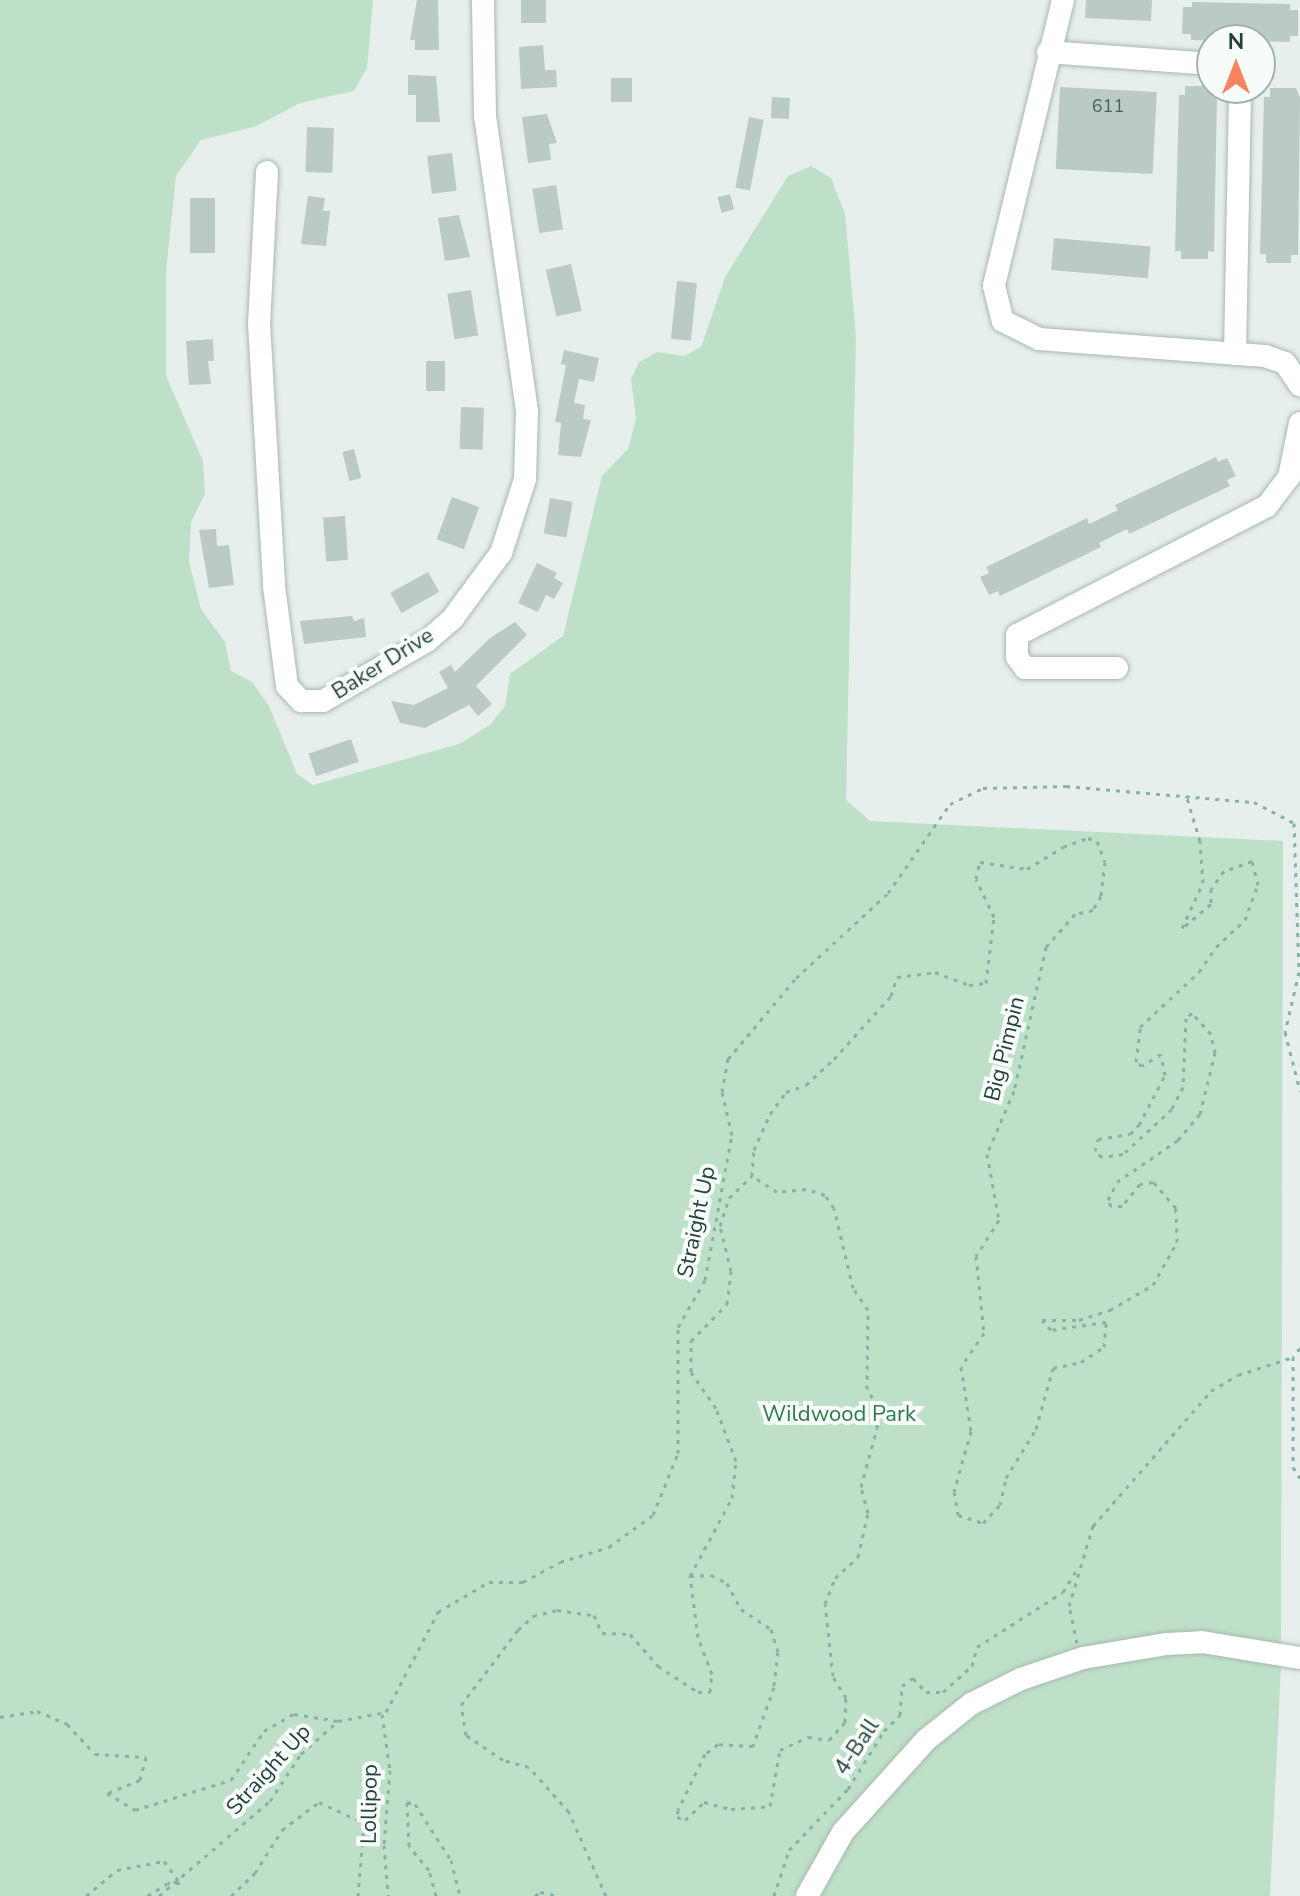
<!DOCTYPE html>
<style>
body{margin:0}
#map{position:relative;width:1300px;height:1896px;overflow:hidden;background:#e6efeb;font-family:"Nunito Sans",sans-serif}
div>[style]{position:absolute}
.green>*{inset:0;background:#bfe0c8}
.building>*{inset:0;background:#bbcac4;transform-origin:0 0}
.path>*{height:3px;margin-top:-1.5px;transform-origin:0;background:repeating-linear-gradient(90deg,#86b3a5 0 4px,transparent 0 10px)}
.roads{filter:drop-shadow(0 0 2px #a8b8b2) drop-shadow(0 0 2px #a8b8b2)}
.minor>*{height:22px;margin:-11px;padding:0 11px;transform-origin:11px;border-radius:11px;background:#fff}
span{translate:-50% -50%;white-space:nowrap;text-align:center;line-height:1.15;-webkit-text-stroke:8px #f7fbf9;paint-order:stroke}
.number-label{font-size:18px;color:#4a645c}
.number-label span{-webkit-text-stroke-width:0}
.street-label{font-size:22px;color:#24423a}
.park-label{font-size:22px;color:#2d7a4b}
.north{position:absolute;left:1196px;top:24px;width:80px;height:80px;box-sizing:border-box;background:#f7fbf9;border:2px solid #a3b1ad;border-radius:50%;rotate:0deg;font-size:22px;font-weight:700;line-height:32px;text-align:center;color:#24423a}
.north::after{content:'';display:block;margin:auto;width:28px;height:36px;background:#f4845f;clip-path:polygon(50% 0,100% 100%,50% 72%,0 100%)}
</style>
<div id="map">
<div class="green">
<div style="clip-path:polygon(0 0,373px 0,367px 68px,354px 91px,300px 103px,257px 126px,201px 140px,176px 176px,166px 271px,166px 376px,203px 461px,205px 494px,191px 522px,189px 562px,201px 609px,225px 642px,231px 671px,252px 682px,269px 706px,297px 774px,313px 785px,459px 744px,490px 725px,505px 706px,510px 674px,563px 636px,602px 476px,628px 449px,636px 419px,631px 379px,639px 362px,657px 352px,684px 356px,701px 347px,725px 277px,788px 176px,811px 166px,831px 178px,845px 214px,856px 336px,846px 800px,870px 821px,1283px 841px,1281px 1666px,1270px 1896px,0 1896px)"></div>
</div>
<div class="building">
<div style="clip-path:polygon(417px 0,438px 0,439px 50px,415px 50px,415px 40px,410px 40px)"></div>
<div style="left:521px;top:0;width:25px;height:23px"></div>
<div style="clip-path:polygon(1086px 0,1152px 0,1151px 21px,1085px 18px)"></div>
<div style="clip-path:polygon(1192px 2px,1290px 4px,1290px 10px,1298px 10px,1298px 36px,1290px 36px,1290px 42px,1191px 40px,1191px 34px,1182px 34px,1183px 7px,1192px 7px)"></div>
<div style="clip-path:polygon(543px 45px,545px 70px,556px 70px,557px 87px,521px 89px,519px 47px)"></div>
<div style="clip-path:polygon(408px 75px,436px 76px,440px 122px,416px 122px,416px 95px,408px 95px)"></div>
<div style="left:611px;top:78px;width:21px;height:24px"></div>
<div style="clip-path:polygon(1185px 86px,1211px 86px,1211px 95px,1217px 96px,1214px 252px,1208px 251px,1208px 259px,1181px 259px,1181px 251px,1175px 251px,1179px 95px,1185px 95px)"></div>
<div style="left:1060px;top:87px;width:97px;height:82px;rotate:3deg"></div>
<div style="clip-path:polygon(1270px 88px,1296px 88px,1300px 98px,1298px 255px,1291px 255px,1291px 263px,1266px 263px,1266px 254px,1260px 254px,1264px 97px,1270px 97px)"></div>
<div style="left:772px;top:97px;width:18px;height:21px;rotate:3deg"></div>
<div style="clip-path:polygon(547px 114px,557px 143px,549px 144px,551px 160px,528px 163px,522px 117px)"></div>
<div style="left:749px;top:117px;width:15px;height:72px;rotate:11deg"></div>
<div style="left:307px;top:127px;width:27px;height:45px;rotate:2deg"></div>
<div style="left:452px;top:153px;width:38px;height:25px;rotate:83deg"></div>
<div style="left:556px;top:185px;width:45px;height:24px;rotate:81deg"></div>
<div style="left:730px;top:194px;width:16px;height:13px;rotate:75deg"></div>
<div style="clip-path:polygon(308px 196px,325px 198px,323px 211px,330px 211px,326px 246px,301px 244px)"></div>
<div style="left:190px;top:198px;width:25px;height:55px"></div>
<div style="clip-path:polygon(459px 215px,470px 257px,445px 261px,438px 218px)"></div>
<div style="left:1054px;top:238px;width:97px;height:32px;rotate:5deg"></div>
<div style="left:571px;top:264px;width:48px;height:26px;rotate:77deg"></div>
<div style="left:677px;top:281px;width:20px;height:58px;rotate:6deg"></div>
<div style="left:471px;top:290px;width:46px;height:24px;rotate:81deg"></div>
<div style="clip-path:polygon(213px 339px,214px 361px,208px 361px,211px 384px,189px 385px,186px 341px)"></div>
<div style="clip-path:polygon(564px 350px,599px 358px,594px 382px,579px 379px,574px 403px,585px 405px,583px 419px,591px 420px,581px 457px,558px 455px,561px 423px,555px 422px,566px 365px,561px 364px)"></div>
<div style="left:426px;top:361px;width:19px;height:30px"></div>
<div style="left:461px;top:407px;width:23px;height:42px;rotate:2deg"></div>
<div style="left:354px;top:449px;width:30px;height:12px;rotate:76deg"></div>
<div style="clip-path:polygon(1216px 457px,1218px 462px,1227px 458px,1236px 476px,1227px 480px,1230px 486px,1129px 534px,1127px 529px,1099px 543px,1101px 547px,1000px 596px,998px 591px,989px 595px,980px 577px,989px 573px,986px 567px,1087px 518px,1089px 524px,1118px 510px,1115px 505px)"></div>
<div style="left:452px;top:497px;width:29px;height:45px;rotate:20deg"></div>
<div style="left:550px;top:498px;width:23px;height:36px;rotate:10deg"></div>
<div style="left:345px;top:516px;width:44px;height:22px;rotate:86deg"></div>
<div style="clip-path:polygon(216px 529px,217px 546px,229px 545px,234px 585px,209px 588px,199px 530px)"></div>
<div style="clip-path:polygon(537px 563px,557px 573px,554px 578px,563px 583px,554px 599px,546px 595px,538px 612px,518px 603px)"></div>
<div style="left:428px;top:572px;width:23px;height:43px;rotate:61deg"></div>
<div style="clip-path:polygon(352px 616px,354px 621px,364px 618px,366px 637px,304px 644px,300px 621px)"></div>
<div style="clip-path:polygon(515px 622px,527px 635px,476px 686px,492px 704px,478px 716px,469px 705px,425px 728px,400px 723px,391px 701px,414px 705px,448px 688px,439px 672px,451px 665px,455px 672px,490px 638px)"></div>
<div style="left:351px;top:739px;width:24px;height:45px;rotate:71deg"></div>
</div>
<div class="path">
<div style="left:1294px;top:823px;width:149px;rotate:88.1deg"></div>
<div style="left:1299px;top:972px;width:62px;rotate:103.1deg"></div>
<div style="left:1285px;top:1032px;width:61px;rotate:75.7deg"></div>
<div style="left:1300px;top:1348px;width:11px;rotate:128deg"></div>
<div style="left:1293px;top:1357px;width:110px;rotate:90deg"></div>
<div style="left:1293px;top:1467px;width:13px;rotate:58deg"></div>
<div style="left:690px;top:1576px;width:21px;rotate:-3deg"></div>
<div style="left:711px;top:1575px;width:18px;rotate:27deg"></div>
<div style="left:727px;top:1583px;width:30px;rotate:62deg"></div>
<div style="left:741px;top:1609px;width:36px;rotate:34deg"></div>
<div style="left:771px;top:1629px;width:24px;rotate:73deg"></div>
<div style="left:778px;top:1652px;width:35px;rotate:97deg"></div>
<div style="left:774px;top:1687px;width:63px;rotate:109.6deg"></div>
<div style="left:753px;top:1746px;width:35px;rotate:-177deg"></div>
<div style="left:718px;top:1744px;width:16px;rotate:142deg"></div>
<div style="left:705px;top:1754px;width:62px;rotate:115.7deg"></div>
<div style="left:678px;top:1810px;width:7px;rotate:98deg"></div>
<div style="left:677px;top:1817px;width:9px;rotate:21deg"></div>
<div style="left:685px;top:1820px;width:26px;rotate:-43deg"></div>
<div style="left:704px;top:1802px;width:28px;rotate:15deg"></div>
<div style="left:731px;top:1809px;width:39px;rotate:-4deg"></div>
<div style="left:770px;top:1806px;width:57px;rotate:-79.9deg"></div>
<div style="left:780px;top:1750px;width:31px;rotate:-25deg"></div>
<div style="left:808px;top:1737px;width:21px;rotate:8deg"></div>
<div style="left:829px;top:1740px;width:24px;rotate:-48deg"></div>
<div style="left:845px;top:1722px;width:24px;rotate:-88deg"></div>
<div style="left:846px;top:1698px;width:26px;rotate:-121deg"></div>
<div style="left:833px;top:1676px;width:72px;rotate:-96.3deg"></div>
<div style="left:825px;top:1604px;width:28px;rotate:-69deg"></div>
<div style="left:835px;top:1578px;width:31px;rotate:-42deg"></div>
<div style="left:858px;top:1557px;width:45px;rotate:-77.2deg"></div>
<div style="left:868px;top:1513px;width:27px;rotate:-105deg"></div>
<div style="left:861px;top:1487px;width:61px;rotate:-74.8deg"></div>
<div style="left:877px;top:1428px;width:22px;rotate:-87deg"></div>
<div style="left:878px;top:1406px;width:20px;rotate:-123deg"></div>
<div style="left:867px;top:1389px;width:79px;rotate:-89.3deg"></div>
<div style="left:868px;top:1310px;width:27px;rotate:-124deg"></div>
<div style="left:853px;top:1288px;width:82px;rotate:-103.4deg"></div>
<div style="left:834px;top:1208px;width:16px;rotate:-125deg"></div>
<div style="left:825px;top:1195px;width:20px;rotate:-162deg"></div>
<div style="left:806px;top:1189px;width:29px;rotate:174deg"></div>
<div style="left:777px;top:1192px;width:30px;rotate:-147deg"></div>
<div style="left:1077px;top:1643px;width:38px;rotate:-102deg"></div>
<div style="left:1069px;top:1606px;width:84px;rotate:-73.3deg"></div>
<div style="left:1093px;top:1526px;width:179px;rotate:-48.8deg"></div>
<div style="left:1211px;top:1391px;width:31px;rotate:-31deg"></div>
<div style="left:1238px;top:1375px;width:58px;rotate:-18.1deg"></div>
<div style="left:382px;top:1714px;width:57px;rotate:81.9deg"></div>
<div style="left:390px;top:1770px;width:75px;rotate:94.6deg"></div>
<div style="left:384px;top:1845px;width:51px;rotate:85.5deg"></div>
<div style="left:0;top:1717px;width:37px;rotate:-9deg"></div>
<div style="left:37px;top:1711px;width:33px;rotate:23deg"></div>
<div style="left:67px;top:1724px;width:41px;rotate:47deg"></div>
<div style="left:95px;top:1754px;width:51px;rotate:3.4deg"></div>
<div style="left:146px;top:1757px;width:24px;rotate:105deg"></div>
<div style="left:140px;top:1780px;width:35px;rotate:158deg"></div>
<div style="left:107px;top:1793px;width:33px;rotate:31deg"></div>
<div style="left:135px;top:1810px;width:101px;rotate:-17.4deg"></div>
<div style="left:231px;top:1780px;width:59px;rotate:-56deg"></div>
<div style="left:264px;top:1731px;width:34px;rotate:-30deg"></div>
<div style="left:294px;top:1714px;width:45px;rotate:9deg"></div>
<div style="left:86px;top:1896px;width:40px;rotate:-40deg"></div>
<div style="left:117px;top:1870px;width:48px;rotate:-10.8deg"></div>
<div style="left:164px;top:1861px;width:27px;rotate:54deg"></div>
<div style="left:180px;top:1883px;width:12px;rotate:180deg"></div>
<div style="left:168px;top:1883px;width:25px;rotate:148deg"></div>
<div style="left:159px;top:1896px;width:146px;rotate:-40.6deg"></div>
<div style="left:270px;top:1801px;width:56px;rotate:-56.6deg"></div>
<div style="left:301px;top:1754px;width:50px;rotate:-41.7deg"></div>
<div style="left:338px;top:1721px;width:49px;rotate:-10.6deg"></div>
<div style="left:386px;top:1712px;width:113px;rotate:-62.5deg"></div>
<div style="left:438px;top:1612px;width:59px;rotate:-30.5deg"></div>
<div style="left:489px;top:1582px;width:34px"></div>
<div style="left:523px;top:1582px;width:42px;rotate:-28.4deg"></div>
<div style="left:560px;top:1562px;width:51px;rotate:-17deg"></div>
<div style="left:609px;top:1547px;width:54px;rotate:-36deg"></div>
<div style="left:653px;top:1515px;width:67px;rotate:-68deg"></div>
<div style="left:678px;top:1453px;width:126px;rotate:-90deg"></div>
<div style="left:678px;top:1327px;width:54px;rotate:-60.1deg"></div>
<div style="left:705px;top:1280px;width:147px;rotate:-79.5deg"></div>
<div style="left:732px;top:1135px;width:44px;rotate:-103.1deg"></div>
<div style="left:722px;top:1092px;width:34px;rotate:-80deg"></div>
<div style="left:728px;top:1059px;width:106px;rotate:-50deg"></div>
<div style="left:796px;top:978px;width:125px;rotate:-42.7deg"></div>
<div style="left:888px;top:893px;width:108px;rotate:-55.1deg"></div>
<div style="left:950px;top:804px;width:37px;rotate:-26deg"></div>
<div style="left:983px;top:788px;width:83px;rotate:-1.4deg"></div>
<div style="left:1066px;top:786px;width:189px;rotate:4.9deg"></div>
<div style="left:1254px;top:802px;width:45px;rotate:27.7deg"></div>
<div style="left:231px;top:1896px;width:33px;rotate:-44deg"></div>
<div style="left:255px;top:1873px;width:51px;rotate:-57.9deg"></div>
<div style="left:282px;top:1830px;width:46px;rotate:-37.1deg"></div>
<div style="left:319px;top:1802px;width:50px;rotate:25deg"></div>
<div style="left:364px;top:1823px;width:73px;rotate:94.7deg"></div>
<div style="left:436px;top:1896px;width:27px;rotate:-105deg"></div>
<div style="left:429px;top:1870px;width:31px;rotate:-130deg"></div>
<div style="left:409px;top:1846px;width:44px;rotate:-92.6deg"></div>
<div style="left:407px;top:1802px;width:8px;rotate:14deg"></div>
<div style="left:415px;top:1804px;width:67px;rotate:57.3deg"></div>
<div style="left:451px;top:1860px;width:37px;rotate:76deg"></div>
<div style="left:535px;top:1896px;width:6px;rotate:-39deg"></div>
<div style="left:540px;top:1892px;width:19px;rotate:12deg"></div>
<div style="left:606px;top:1896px;width:92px;rotate:-113.8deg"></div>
<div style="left:569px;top:1812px;width:60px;rotate:-131.6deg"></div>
<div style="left:529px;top:1767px;width:27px;rotate:-165deg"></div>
<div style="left:503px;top:1760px;width:45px;rotate:-146deg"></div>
<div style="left:466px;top:1735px;width:30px;rotate:-99deg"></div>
<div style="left:461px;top:1705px;width:94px;rotate:-52.8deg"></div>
<div style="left:518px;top:1630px;width:21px;rotate:-43deg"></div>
<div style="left:533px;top:1616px;width:25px;rotate:-14deg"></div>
<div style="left:557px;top:1610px;width:37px;rotate:8deg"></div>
<div style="left:594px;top:1615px;width:20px;rotate:66deg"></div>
<div style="left:602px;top:1633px;width:28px;rotate:2deg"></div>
<div style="left:630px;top:1634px;width:43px;rotate:48.8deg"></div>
<div style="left:658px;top:1666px;width:48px;rotate:33deg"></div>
<div style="left:698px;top:1692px;width:12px"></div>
<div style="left:710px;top:1692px;width:18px;rotate:-84deg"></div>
<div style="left:712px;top:1674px;width:40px;rotate:-111deg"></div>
<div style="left:698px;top:1637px;width:62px;rotate:-97.5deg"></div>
<div style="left:690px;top:1576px;width:89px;rotate:-61.7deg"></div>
<div style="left:732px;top:1498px;width:37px;rotate:-84deg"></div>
<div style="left:736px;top:1461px;width:57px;rotate:-110.7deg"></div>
<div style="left:716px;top:1408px;width:44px;rotate:-124.8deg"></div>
<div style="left:691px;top:1372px;width:31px;rotate:-90deg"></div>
<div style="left:691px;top:1341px;width:52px;rotate:-45.8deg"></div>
<div style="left:727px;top:1304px;width:33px;rotate:-83deg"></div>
<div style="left:731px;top:1271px;width:46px;rotate:-103.7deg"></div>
<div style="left:720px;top:1226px;width:29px;rotate:-72deg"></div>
<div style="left:729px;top:1198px;width:32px;rotate:-44deg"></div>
<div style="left:752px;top:1176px;width:26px;rotate:-86deg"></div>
<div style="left:754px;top:1150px;width:39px;rotate:-66deg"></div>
<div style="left:770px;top:1114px;width:27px;rotate:-54deg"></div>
<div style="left:786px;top:1092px;width:21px;rotate:-19deg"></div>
<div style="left:806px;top:1085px;width:38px;rotate:-43deg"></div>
<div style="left:834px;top:1059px;width:85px;rotate:-47.9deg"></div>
<div style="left:891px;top:996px;width:20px;rotate:-72deg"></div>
<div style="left:897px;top:977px;width:38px;rotate:-7deg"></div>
<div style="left:935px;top:972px;width:36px;rotate:21deg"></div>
<div style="left:969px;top:985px;width:17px;rotate:-7deg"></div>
<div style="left:986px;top:983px;width:66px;rotate:-83.1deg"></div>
<div style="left:994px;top:917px;width:42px;rotate:-115.3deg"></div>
<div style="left:976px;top:879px;width:17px;rotate:-77deg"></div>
<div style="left:980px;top:862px;width:48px;rotate:8.5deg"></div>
<div style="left:1027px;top:869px;width:42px;rotate:-31.4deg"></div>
<div style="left:1063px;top:847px;width:27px;rotate:-20deg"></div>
<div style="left:1088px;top:838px;width:9px;rotate:18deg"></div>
<div style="left:1097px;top:841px;width:22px;rotate:69deg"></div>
<div style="left:1105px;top:862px;width:34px;rotate:97deg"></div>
<div style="left:1101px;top:896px;width:16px;rotate:120deg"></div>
<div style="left:1093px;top:910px;width:18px;rotate:167deg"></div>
<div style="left:1075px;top:914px;width:44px;rotate:131.3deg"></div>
<div style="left:1046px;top:947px;width:148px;rotate:102.5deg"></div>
<div style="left:1014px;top:1091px;width:69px;rotate:113.2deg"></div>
<div style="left:987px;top:1154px;width:67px;rotate:79.7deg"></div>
<div style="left:999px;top:1220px;width:43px;rotate:122.6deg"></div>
<div style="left:976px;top:1256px;width:77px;rotate:84.1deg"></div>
<div style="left:984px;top:1333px;width:41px;rotate:124.1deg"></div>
<div style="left:961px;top:1367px;width:65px;rotate:81.1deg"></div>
<div style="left:971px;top:1431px;width:63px;rotate:105.6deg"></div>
<div style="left:954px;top:1492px;width:23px;rotate:80deg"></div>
<div style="left:958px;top:1515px;width:26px;rotate:18deg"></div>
<div style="left:983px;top:1523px;width:25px;rotate:-47deg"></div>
<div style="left:1000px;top:1505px;width:28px;rotate:-77deg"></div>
<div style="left:1006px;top:1478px;width:57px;rotate:-58.5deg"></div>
<div style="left:1036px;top:1429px;width:63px;rotate:-74.4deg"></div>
<div style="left:1053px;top:1368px;width:29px;rotate:-12deg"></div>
<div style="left:1081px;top:1362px;width:27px;rotate:-33deg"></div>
<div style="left:1104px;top:1347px;width:25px;rotate:-85deg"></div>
<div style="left:1106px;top:1322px;width:56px;rotate:171.7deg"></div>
<div style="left:1051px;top:1330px;width:13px;rotate:-132deg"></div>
<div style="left:1042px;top:1320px;width:37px"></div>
<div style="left:1079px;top:1320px;width:33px;rotate:-18deg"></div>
<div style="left:1110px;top:1310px;width:50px;rotate:-30.2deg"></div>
<div style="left:1153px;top:1285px;width:49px;rotate:-60.8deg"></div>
<div style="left:1177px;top:1242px;width:34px;rotate:-92deg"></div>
<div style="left:1176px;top:1208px;width:35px;rotate:-131deg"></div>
<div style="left:1153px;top:1182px;width:13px;rotate:171deg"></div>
<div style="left:1140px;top:1184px;width:28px;rotate:129deg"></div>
<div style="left:1122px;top:1206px;width:11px;rotate:180deg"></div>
<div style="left:1111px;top:1206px;width:7px;rotate:-117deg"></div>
<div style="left:1108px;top:1200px;width:20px;rotate:-63deg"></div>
<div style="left:1117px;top:1182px;width:74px;rotate:-34.5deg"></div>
<div style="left:1178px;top:1140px;width:34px;rotate:-50deg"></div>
<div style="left:1200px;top:1114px;width:63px;rotate:-76.2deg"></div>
<div style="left:1215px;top:1053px;width:19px;rotate:-102deg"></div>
<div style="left:1211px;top:1034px;width:28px;rotate:-132deg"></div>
<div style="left:1192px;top:1013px;width:8px;rotate:140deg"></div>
<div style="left:1186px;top:1018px;width:69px;rotate:92.5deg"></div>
<div style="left:1183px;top:1087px;width:25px;rotate:117deg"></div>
<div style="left:1172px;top:1109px;width:67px;rotate:137.4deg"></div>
<div style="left:1123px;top:1154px;width:21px;rotate:172deg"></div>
<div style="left:1102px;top:1157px;width:9px;rotate:-139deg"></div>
<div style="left:1095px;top:1151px;width:12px;rotate:-76deg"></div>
<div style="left:1098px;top:1139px;width:32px;rotate:-9deg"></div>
<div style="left:1130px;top:1134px;width:13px;rotate:-45deg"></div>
<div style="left:1139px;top:1125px;width:56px;rotate:-62.5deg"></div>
<div style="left:1165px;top:1075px;width:21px;rotate:-101deg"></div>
<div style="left:1161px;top:1054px;width:22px;rotate:148deg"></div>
<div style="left:1142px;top:1066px;width:7px;rotate:-146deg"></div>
<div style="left:1136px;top:1062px;width:35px;rotate:-83deg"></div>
<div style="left:1140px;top:1027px;width:81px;rotate:-43deg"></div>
<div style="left:1199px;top:972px;width:30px;rotate:-56deg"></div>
<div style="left:1216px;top:947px;width:40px;rotate:-43deg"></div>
<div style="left:1245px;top:920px;width:37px;rotate:-70deg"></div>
<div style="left:1258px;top:885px;width:25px;rotate:-104deg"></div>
<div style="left:1252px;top:861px;width:30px;rotate:160deg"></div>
<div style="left:1224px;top:871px;width:22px;rotate:126deg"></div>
<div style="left:1211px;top:889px;width:15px;rotate:90deg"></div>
<div style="left:1211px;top:904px;width:38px;rotate:140deg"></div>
<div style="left:1182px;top:928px;width:50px;rotate:-65deg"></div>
<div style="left:1203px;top:883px;width:42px;rotate:-94.1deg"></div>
<div style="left:1200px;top:841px;width:45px;rotate:-106.8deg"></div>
<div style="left:774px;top:1896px;width:48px;rotate:-71.9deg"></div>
<div style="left:789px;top:1850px;width:85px;rotate:-46deg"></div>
<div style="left:848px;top:1789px;width:68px;rotate:-58.2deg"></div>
<div style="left:884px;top:1731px;width:23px;rotate:-45deg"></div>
<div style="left:900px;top:1715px;width:29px;rotate:-86deg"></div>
<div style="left:902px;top:1686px;width:14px;rotate:-36deg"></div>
<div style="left:913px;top:1678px;width:19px;rotate:47deg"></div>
<div style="left:926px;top:1692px;width:17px"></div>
<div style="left:943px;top:1692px;width:39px;rotate:-42deg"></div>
<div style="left:972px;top:1666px;width:20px;rotate:-75deg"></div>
<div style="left:977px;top:1647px;width:102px;rotate:-32.6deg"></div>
<div style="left:1063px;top:1592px;width:25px;rotate:-58deg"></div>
</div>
<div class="roads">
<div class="minor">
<div style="left:1063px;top:0;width:294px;rotate:103.6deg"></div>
<div style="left:994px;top:286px;width:36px;rotate:76deg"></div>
<div style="left:1003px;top:321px;width:40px;rotate:26.6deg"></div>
<div style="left:1039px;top:339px;width:227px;rotate:4.3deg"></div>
<div style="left:1265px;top:356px;width:21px;rotate:19deg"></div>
<div style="left:1285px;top:363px;width:27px;rotate:56deg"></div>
<div style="left:1048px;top:52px;width:164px;rotate:4.2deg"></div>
<div style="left:267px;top:172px;width:151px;rotate:93deg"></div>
<div style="left:259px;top:323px;width:263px;rotate:86.7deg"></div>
<div style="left:274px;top:586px;width:101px;rotate:82.6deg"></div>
<div style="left:287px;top:686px;width:21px;rotate:47deg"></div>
<div style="left:301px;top:701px;width:22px"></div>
<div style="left:323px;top:701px;width:120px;rotate:-30deg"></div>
<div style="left:427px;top:641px;width:35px;rotate:-41deg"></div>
<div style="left:453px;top:618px;width:81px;rotate:-53.6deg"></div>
<div style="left:501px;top:553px;width:78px;rotate:-72deg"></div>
<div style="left:525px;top:479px;width:68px;rotate:-88.3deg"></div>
<div style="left:527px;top:411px;width:297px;rotate:-98.1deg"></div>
<div style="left:485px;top:117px;width:117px;rotate:-91deg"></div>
<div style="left:1235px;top:354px;width:266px;rotate:-88.9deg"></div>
<div style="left:1117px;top:668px;width:92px;rotate:180deg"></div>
<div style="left:1025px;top:668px;width:14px;rotate:-126deg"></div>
<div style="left:1017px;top:657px;width:22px;rotate:-90deg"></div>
<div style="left:1017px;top:635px;width:281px;rotate:-27.3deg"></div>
<div style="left:1267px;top:506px;width:36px;rotate:-53deg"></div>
<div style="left:1289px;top:477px;width:55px;rotate:-78.5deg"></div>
<div style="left:807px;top:1896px;width:73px;rotate:-60.6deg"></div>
<div style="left:843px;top:1832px;width:124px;rotate:-47.9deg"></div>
<div style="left:926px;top:1740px;width:58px;rotate:-38.7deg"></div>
<div style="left:971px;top:1704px;width:56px;rotate:-26.6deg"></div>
<div style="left:1021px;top:1679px;width:65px;rotate:-18.7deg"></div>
<div style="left:1083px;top:1658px;width:85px;rotate:-9.5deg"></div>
<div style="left:1167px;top:1644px;width:35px;rotate:-3deg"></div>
<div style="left:1202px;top:1642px;width:99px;rotate:9.3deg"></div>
</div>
</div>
<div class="number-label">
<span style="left:1108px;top:106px">611</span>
</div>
<div class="street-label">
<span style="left:383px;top:664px;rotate:-32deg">Baker Drive</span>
<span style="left:1005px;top:1049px;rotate:-76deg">Big Pimpin</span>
<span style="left:697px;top:1222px;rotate:-78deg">Straight Up</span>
<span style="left:857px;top:1747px;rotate:-56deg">4-Ball</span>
<span style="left:269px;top:1770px;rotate:-48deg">Straight Up</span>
<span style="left:370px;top:1804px;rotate:-89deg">Lollipop</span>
</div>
<div class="park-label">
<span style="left:839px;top:1415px">Wildwood Park</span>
</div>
<div class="north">N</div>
</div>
